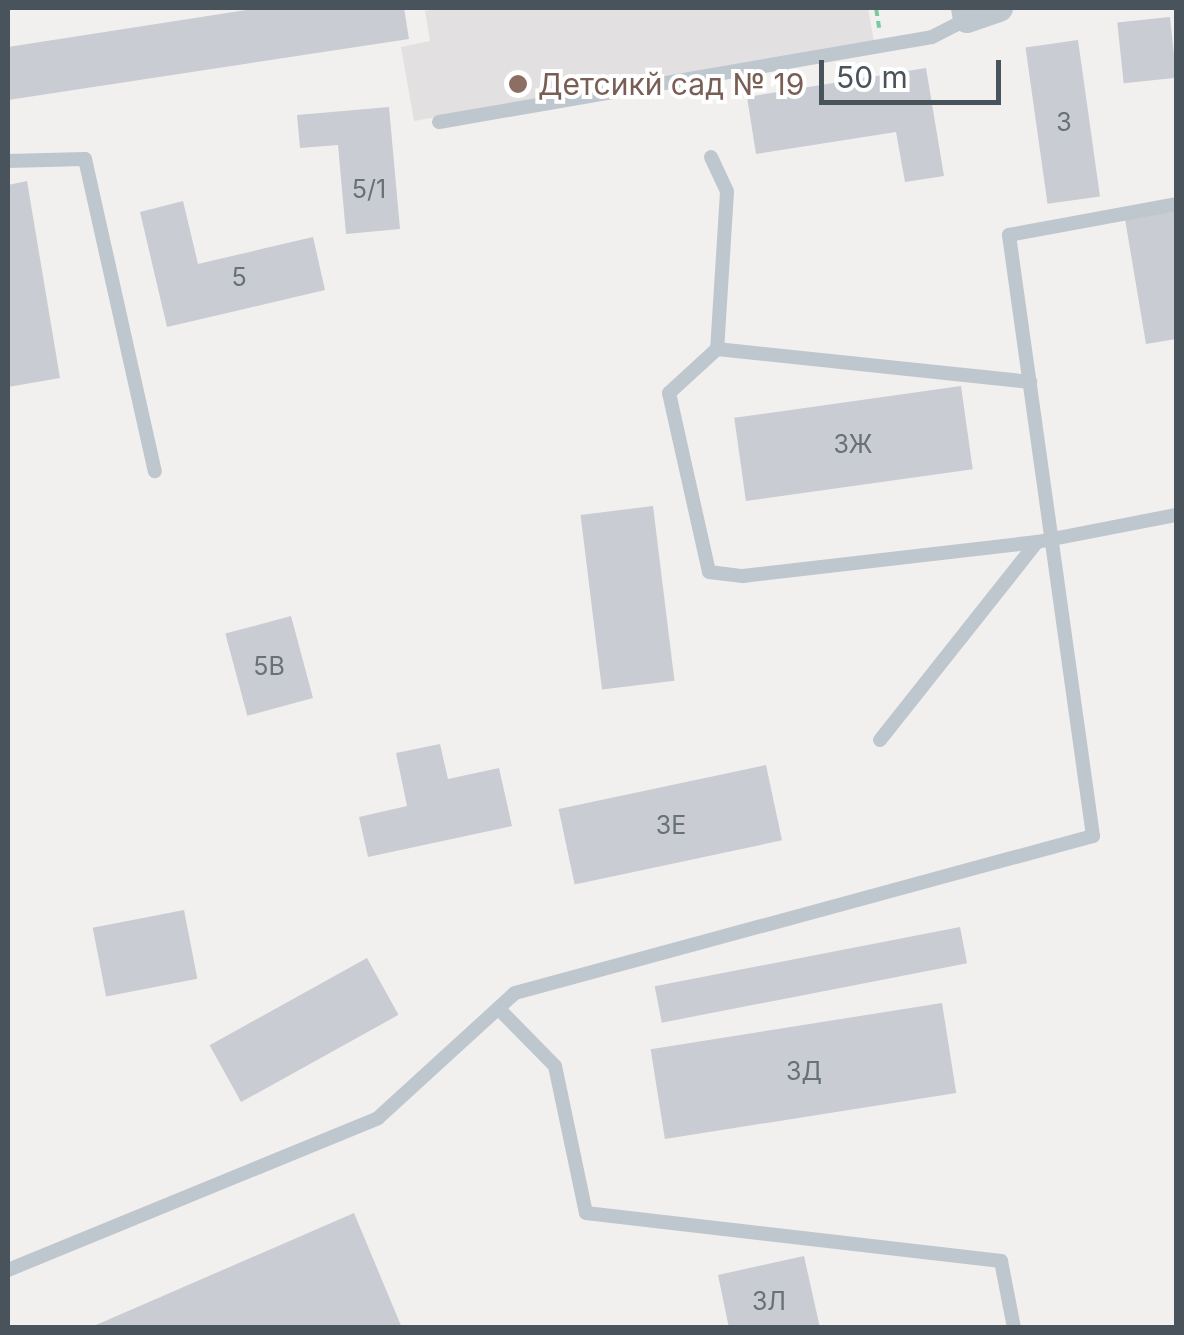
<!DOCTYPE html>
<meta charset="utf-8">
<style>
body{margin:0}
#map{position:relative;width:1184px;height:1335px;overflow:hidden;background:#f2efef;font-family:Inter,sans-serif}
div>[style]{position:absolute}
.education>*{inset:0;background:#e3e0e1}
.building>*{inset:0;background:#c9ccd2;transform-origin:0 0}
.path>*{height:4px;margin-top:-2px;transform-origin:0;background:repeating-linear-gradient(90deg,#77cb9e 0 8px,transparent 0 13px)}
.lane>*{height:14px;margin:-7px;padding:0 7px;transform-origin:7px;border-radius:7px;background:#bec7ce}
.street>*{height:28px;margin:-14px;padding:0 14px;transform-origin:14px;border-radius:14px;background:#bec7ce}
.dots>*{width:28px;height:28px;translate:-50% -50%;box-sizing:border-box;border:5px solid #fff;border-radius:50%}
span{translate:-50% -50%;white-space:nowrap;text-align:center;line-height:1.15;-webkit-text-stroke:8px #fff;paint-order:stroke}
.number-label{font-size:25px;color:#68717a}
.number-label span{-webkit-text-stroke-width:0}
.education-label{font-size:30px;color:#785e54}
.left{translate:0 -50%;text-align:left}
.frame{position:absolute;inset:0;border:10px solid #48535c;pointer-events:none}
.scale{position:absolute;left:819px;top:60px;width:182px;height:45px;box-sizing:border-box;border:5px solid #48535c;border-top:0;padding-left:12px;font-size:30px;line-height:35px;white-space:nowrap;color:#48535c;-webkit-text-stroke:8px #fff;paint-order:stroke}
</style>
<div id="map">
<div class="education">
<div style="clip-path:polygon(445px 8px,868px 8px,874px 42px,414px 121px,401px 47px,430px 41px,425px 11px)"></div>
</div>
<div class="building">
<div style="clip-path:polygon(259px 8px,404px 8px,409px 39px,8px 100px,8px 47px)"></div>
<div style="left:1170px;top:17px;width:61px;height:53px;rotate:84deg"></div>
<div style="left:1078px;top:40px;width:158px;height:53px;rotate:82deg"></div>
<div style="clip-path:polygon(926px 68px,944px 176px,905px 182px,896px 132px,756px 154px,747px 97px)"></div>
<div style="clip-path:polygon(389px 107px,400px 229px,346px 234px,338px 145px,300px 148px,297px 115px)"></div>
<div style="clip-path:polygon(27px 181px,60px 378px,8px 387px,8px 185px)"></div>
<div style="clip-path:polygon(183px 201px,198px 264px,313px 237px,325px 290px,167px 327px,140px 212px)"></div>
<div style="clip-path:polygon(1176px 210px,1176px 339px,1146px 344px,1125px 219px)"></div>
<div style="left:961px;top:386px;width:84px;height:229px;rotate:82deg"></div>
<div style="left:653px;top:506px;width:176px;height:73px;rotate:83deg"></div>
<div style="left:291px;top:616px;width:85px;height:68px;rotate:75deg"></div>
<div style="clip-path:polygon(440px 744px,448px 779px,499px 768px,512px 826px,368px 857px,359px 817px,407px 806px,396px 753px)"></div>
<div style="left:766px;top:765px;width:77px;height:212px;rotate:78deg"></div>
<div style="left:184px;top:910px;width:70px;height:93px;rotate:79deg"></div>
<div style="left:960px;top:927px;width:37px;height:311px;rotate:79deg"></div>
<div style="left:367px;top:958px;width:65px;height:180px;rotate:61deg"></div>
<div style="left:942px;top:1003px;width:91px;height:295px;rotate:81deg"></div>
<div style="clip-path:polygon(354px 1213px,402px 1328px,89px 1328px)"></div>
<div style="clip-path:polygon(804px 1256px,820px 1328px,729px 1328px,718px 1275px)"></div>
</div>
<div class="path">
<div style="left:876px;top:8px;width:20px;rotate:81deg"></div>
</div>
<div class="lane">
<div style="left:439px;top:122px;width:500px;rotate:-9.78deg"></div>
<div style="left:932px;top:37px;width:39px;rotate:-27deg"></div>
<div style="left:711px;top:157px;width:38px;rotate:65deg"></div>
<div style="left:727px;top:192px;width:157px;rotate:93.6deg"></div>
<div style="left:717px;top:349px;width:315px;rotate:6deg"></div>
<div style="left:8px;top:161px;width:77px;rotate:-1.5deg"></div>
<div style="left:85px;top:159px;width:320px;rotate:77.4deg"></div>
<div style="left:717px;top:349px;width:65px;rotate:137.5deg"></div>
<div style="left:669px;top:393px;width:183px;rotate:77.4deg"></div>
<div style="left:709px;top:572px;width:34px;rotate:7deg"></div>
<div style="left:743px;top:576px;width:296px;rotate:-6.6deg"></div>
<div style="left:1037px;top:542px;width:142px;rotate:-11deg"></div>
<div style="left:880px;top:740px;width:253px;rotate:-51.6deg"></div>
<div style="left:499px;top:1009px;width:80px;rotate:45.5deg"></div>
<div style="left:555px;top:1066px;width:150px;rotate:78.1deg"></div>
<div style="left:586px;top:1213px;width:418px;rotate:6.6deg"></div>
<div style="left:1001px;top:1261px;width:68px;rotate:79deg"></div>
<div style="left:8px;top:1270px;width:400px;rotate:-22.3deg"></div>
<div style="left:378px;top:1118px;width:185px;rotate:-42.4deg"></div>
<div style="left:515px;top:993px;width:599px;rotate:-15.2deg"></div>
<div style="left:1093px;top:836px;width:607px;rotate:-97.96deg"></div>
<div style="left:1009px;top:235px;width:170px;rotate:-10.5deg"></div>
</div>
<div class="street">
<div style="left:965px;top:8px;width:11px;rotate:80deg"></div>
<div style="left:967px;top:19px;width:34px;rotate:-19deg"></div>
</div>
<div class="dots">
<div style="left:518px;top:84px;background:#8d6e63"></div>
</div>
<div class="number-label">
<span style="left:1064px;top:122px">3</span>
<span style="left:369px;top:189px">5/1</span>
<span style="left:239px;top:277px">5</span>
<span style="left:853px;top:444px">3Ж</span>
<span style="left:269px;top:666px">5В</span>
<span style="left:671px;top:825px">3Е</span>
<span style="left:804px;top:1071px">3Д</span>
<span style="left:769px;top:1301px">3Л</span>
</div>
<div class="education-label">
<span class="left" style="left:538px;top:84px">Детсикй сад № 19</span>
</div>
<div class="frame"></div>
<div class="scale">50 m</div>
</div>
